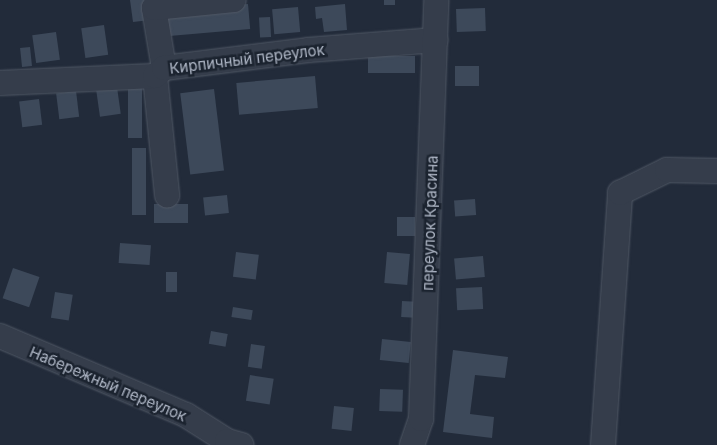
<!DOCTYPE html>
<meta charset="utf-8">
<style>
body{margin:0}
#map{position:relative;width:717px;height:445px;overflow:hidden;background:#222b3a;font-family:Inter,sans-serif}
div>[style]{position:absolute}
.building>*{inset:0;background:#3d495a;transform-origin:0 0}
.roads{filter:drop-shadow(0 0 1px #505865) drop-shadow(0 0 1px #505865)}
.minor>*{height:24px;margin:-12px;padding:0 12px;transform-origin:12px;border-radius:12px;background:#353d4b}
span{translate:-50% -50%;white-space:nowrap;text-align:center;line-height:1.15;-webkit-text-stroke:5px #1b232f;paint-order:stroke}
.street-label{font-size:15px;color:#b0b8c7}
</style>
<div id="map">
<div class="building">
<div style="clip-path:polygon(130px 0,153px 0,150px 20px,133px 22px)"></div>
<div style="left:384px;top:0;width:11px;height:5px"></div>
<div style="left:248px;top:4px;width:25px;height:84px;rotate:85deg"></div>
<div style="clip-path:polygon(345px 4px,347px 30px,324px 32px,322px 18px,316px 19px,315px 7px)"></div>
<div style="left:298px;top:7px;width:25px;height:26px;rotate:85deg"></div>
<div style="left:485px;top:8px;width:23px;height:29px;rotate:88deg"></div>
<div style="left:270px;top:17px;width:20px;height:11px;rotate:87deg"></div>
<div style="left:104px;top:25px;width:30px;height:23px;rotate:82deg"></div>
<div style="left:56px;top:32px;width:28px;height:24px;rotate:82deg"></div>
<div style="left:30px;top:47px;width:19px;height:10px;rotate:84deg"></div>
<div style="left:415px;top:56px;width:17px;height:47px;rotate:90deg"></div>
<div style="left:455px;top:66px;width:24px;height:20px"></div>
<div style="left:315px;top:76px;width:32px;height:79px;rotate:85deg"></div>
<div style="left:128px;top:86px;width:14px;height:52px"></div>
<div style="left:117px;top:87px;width:27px;height:21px;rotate:82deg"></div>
<div style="left:214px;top:89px;width:82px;height:34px;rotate:83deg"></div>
<div style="left:76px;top:91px;width:26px;height:20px;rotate:83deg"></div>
<div style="left:39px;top:99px;width:26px;height:20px;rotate:83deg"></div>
<div style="left:132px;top:148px;width:14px;height:67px"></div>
<div style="left:227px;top:195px;width:18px;height:24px;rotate:84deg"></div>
<div style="left:475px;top:199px;width:16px;height:21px;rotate:86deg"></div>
<div style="left:154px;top:204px;width:34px;height:19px"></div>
<div style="left:397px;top:217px;width:18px;height:19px"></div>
<div style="left:120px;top:243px;width:31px;height:20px;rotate:4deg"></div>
<div style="left:236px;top:252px;width:23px;height:25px;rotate:7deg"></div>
<div style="left:387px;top:252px;width:23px;height:31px;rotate:5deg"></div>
<div style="left:483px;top:256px;width:21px;height:29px;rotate:85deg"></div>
<div style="left:13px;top:268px;width:28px;height:32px;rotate:19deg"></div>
<div style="left:166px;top:272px;width:11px;height:20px"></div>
<div style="left:482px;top:287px;width:22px;height:26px;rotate:87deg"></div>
<div style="left:55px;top:292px;width:18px;height:26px;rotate:9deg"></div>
<div style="left:402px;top:301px;width:19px;height:16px;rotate:3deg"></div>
<div style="left:233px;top:307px;width:20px;height:10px;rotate:9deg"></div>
<div style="left:211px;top:331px;width:17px;height:13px;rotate:10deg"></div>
<div style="left:382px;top:339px;width:29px;height:21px;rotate:6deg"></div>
<div style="left:251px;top:344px;width:14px;height:23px;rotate:8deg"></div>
<div style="clip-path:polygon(453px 350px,508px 357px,505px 378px,475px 375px,470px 414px,494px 417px,492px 438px,443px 432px)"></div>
<div style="left:250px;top:375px;width:24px;height:26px;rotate:9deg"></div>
<div style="left:380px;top:389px;width:23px;height:22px;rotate:2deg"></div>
<div style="left:334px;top:406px;width:20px;height:23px;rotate:6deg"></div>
</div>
<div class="roads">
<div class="minor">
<div style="left:164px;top:68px;width:61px;rotate:-99.5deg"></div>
<div style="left:154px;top:8px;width:80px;rotate:-5.7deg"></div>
<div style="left:155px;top:76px;width:120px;rotate:84.2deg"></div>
<div style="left:0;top:83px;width:155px;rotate:-2.6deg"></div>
<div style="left:155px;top:76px;width:12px;rotate:-42deg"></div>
<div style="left:164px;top:68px;width:145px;rotate:-7.1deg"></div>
<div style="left:308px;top:50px;width:128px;rotate:-4.5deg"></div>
<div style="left:0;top:336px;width:202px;rotate:23deg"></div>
<div style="left:186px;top:415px;width:49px;rotate:32.4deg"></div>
<div style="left:227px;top:441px;width:15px;rotate:16deg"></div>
<div style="left:412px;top:445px;width:28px;rotate:-71deg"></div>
<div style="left:421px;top:419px;width:419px;rotate:-87.9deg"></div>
<div style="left:603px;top:445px;width:253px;rotate:-86.1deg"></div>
<div style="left:620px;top:193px;width:52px;rotate:-26.1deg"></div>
<div style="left:667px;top:170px;width:50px;rotate:1.1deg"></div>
</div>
</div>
<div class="street-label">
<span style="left:247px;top:59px;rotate:-7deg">Кирпичный переулок</span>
<span style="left:430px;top:223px;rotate:-88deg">переулок Красина</span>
<span style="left:108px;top:384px;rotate:23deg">Набережный переулок</span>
</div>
</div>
